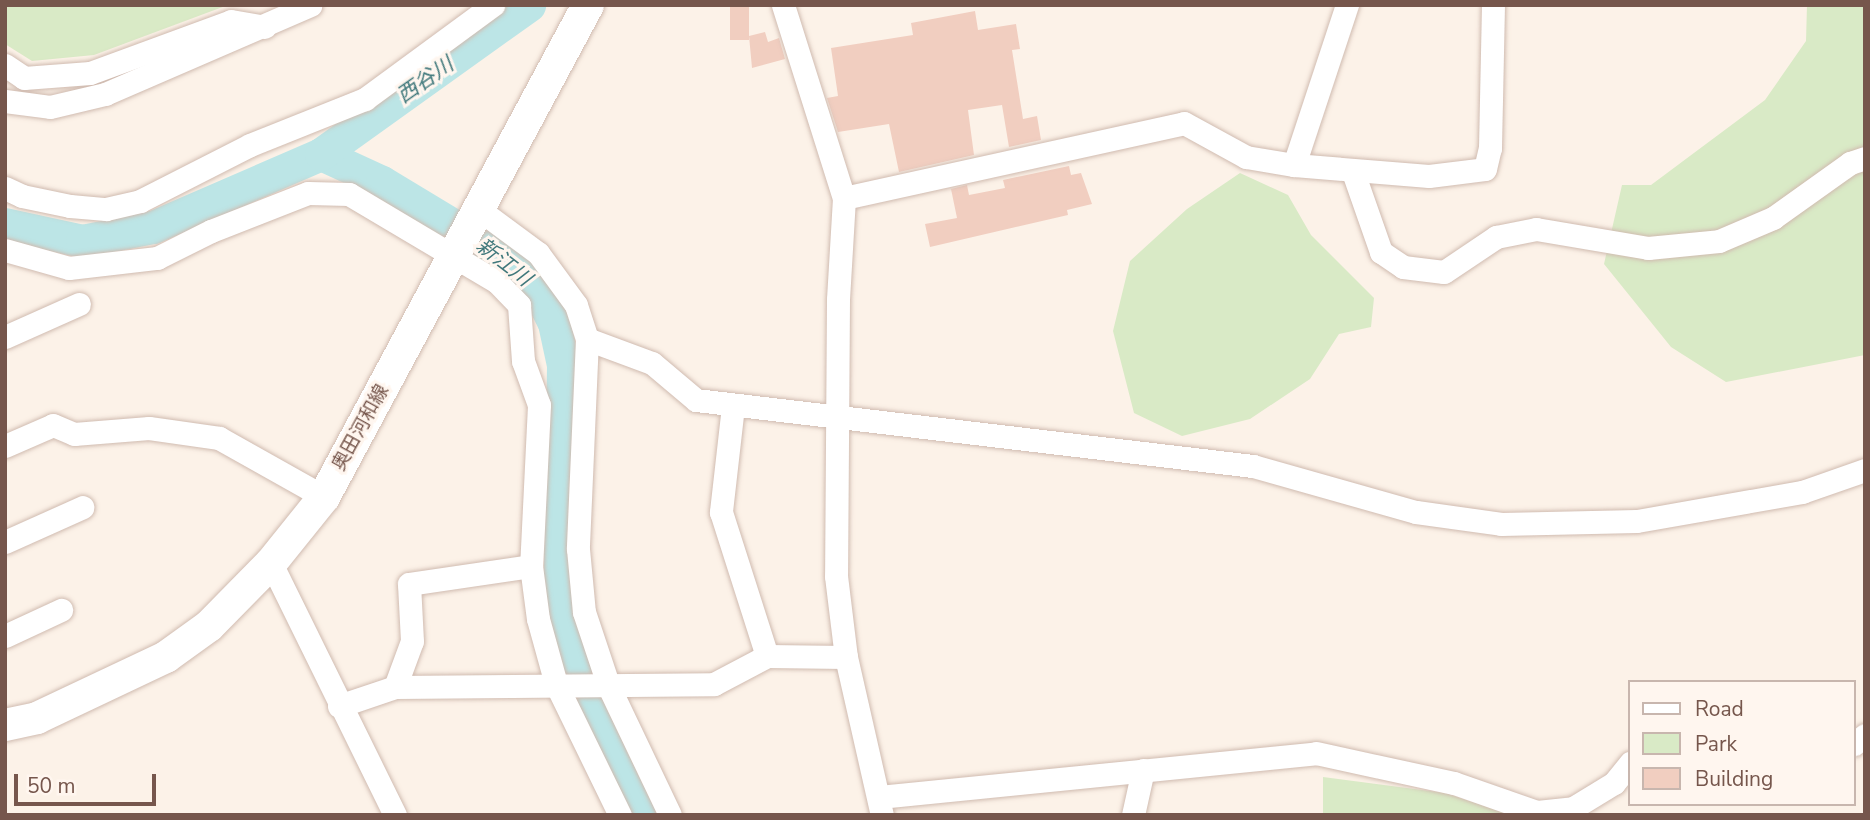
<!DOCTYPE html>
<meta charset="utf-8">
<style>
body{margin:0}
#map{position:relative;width:1870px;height:820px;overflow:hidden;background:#fcf2e8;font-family:"Nunito Sans","Noto Sans JP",sans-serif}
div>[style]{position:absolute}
.green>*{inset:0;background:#d9eac6}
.river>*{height:33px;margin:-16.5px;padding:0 16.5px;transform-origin:16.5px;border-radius:16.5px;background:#bce5e6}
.building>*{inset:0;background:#f1cec0;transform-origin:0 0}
.roads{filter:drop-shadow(0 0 2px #d0bbb0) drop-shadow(0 0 2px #d0bbb0)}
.minor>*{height:23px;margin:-11.5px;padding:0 11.5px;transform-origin:11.5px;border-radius:11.5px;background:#fff}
.secondary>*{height:32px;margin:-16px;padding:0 16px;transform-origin:16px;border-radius:16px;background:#fff}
span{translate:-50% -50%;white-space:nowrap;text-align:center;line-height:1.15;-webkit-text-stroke:6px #fff6ef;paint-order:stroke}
.street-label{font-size:19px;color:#76564c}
.water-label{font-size:21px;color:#40787b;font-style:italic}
.frame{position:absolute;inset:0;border:7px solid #76564c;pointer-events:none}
.legend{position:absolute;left:1628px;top:680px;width:228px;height:126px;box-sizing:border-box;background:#fff6ef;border:2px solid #c8b6ae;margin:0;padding:9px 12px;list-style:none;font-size:21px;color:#76564c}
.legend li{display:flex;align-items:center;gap:14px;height:35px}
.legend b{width:35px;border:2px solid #c8b6ae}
.scale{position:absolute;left:14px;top:774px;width:142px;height:32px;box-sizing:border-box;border:4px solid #76564c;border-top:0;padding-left:9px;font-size:21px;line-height:24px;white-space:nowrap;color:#76564c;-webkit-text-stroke:5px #fff6ef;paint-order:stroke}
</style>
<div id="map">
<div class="green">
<div style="clip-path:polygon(5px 5px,228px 5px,94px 55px,32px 61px,5px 44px)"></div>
<div style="clip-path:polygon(1807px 5px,1865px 5px,1865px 355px,1726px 382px,1671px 347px,1604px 264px,1622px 185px,1651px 185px,1765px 100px,1806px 41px)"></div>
<div style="clip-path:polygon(1240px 173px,1288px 195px,1311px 235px,1374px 298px,1371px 327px,1339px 334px,1310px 379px,1250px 419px,1182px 436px,1134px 413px,1113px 331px,1130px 261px,1187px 209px)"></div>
<div style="clip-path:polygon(1323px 777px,1445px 793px,1511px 815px,1323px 815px)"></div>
</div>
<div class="river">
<div style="left:321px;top:154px;width:67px;rotate:24.7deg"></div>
<div style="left:382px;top:182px;width:122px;rotate:31.2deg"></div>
<div style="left:486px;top:245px;width:63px;rotate:39.2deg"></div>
<div style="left:535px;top:285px;width:42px;rotate:63.4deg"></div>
<div style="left:554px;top:323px;width:43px;rotate:77.9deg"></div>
<div style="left:563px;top:365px;width:245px;rotate:90.9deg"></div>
<div style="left:559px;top:610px;width:102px;rotate:73.5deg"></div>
<div style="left:588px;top:708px;width:119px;rotate:64.5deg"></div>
<div style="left:5px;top:224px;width:79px;rotate:12.4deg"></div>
<div style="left:82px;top:241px;width:72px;rotate:-11.2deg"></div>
<div style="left:153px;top:227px;width:183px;rotate:-23.5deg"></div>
<div style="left:321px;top:154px;width:256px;rotate:-35.6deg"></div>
</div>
<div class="building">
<div style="left:730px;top:5px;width:19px;height:35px"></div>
<div style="clip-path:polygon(975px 11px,978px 30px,1016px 24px,1020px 49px,1012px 50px,1023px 119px,1037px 116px,1041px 140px,1009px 147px,1002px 105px,968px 110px,974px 155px,899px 172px,889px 124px,838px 132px,827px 98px,838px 96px,831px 48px,913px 35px,911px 23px)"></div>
<div style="clip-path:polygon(765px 32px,768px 42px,779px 38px,785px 59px,752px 68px,749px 36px)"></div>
<div style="clip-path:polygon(1069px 166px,1071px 175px,1081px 173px,1092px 204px,1067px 210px,1068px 215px,930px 247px,925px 224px,957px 218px,951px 189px,967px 185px,969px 195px,1005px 188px,1003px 180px)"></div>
</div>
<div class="roads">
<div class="minor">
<div style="left:783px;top:5px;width:202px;rotate:72.5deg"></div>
<div style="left:844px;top:198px;width:102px;rotate:93.4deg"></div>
<div style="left:838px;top:300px;width:276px;rotate:90.4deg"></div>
<div style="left:836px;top:576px;width:82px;rotate:83deg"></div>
<div style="left:846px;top:657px;width:162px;rotate:77.2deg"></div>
<div style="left:5px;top:65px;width:23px;rotate:34deg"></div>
<div style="left:24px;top:78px;width:66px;rotate:-4.3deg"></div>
<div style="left:90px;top:73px;width:150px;rotate:-20.2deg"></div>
<div style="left:231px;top:21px;width:34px;rotate:10deg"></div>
<div style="left:5px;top:101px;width:45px;rotate:7.6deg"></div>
<div style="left:50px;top:107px;width:57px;rotate:-13.3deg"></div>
<div style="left:105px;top:94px;width:224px;rotate:-23.4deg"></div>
<div style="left:1294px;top:165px;width:169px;rotate:-71.7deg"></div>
<div style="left:1353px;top:172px;width:85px;rotate:70.7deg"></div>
<div style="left:1381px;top:252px;width:27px;rotate:34deg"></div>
<div style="left:1403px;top:267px;width:41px;rotate:7deg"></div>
<div style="left:1444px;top:272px;width:63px;rotate:-33.9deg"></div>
<div style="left:1496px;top:237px;width:41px;rotate:-11.3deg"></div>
<div style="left:1536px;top:229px;width:114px;rotate:9.6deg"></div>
<div style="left:1648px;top:248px;width:71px;rotate:-5.6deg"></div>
<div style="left:1719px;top:241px;width:59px;rotate:-23.1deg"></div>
<div style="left:1773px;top:218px;width:95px;rotate:-35.5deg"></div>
<div style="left:1850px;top:163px;width:16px;rotate:-18deg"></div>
<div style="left:5px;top:188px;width:19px;rotate:25deg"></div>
<div style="left:22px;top:196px;width:49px;rotate:11.8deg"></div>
<div style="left:70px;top:206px;width:36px;rotate:5deg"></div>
<div style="left:106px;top:209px;width:35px;rotate:-13deg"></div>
<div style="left:140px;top:201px;width:123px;rotate:-27deg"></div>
<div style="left:250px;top:145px;width:124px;rotate:-21.8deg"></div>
<div style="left:365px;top:99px;width:159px;rotate:-36.3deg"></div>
<div style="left:844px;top:198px;width:348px;rotate:-12.4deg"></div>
<div style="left:1184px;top:123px;width:71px;rotate:28.7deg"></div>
<div style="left:1246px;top:157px;width:49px;rotate:9.5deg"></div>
<div style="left:1294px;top:165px;width:135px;rotate:4.7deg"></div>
<div style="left:1429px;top:176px;width:56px;rotate:-7.1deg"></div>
<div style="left:1485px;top:169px;width:22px;rotate:-77deg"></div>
<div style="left:1490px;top:148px;width:143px;rotate:-88.8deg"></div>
<div style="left:481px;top:211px;width:71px;rotate:36.4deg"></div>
<div style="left:538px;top:253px;width:64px;rotate:53.8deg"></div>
<div style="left:576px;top:305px;width:36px;rotate:72deg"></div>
<div style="left:587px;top:339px;width:69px;rotate:20.3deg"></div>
<div style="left:652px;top:363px;width:57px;rotate:40.1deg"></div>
<div style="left:696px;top:400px;width:561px;rotate:6.76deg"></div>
<div style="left:1253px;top:466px;width:169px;rotate:15.8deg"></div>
<div style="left:1416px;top:512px;width:86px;rotate:8deg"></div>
<div style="left:1501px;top:524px;width:136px;rotate:-1.3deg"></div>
<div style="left:1637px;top:521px;width:168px;rotate:-10deg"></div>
<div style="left:1802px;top:492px;width:67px;rotate:-19.2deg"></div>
<div style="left:5px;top:250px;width:66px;rotate:15.7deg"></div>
<div style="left:69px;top:268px;width:89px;rotate:-6.5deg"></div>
<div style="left:157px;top:258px;width:60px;rotate:-26.6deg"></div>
<div style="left:211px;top:231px;width:104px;rotate:-21.4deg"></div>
<div style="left:308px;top:193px;width:41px;rotate:1.4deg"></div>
<div style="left:349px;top:194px;width:172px;rotate:30.7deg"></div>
<div style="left:497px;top:282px;width:32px;rotate:46deg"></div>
<div style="left:519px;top:305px;width:56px;rotate:85.9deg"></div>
<div style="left:523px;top:361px;width:47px;rotate:70deg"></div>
<div style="left:539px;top:405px;width:161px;rotate:92.8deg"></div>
<div style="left:531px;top:566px;width:53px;rotate:82.5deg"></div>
<div style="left:538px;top:619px;width:67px;rotate:74.5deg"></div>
<div style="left:556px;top:684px;width:146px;rotate:64deg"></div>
<div style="left:5px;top:337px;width:81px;rotate:-24deg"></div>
<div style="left:587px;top:339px;width:210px;rotate:92.5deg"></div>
<div style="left:578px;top:549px;width:63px;rotate:84.6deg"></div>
<div style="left:584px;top:612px;width:79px;rotate:71.6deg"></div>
<div style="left:609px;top:687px;width:142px;rotate:64.5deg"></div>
<div style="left:733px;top:406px;width:107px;rotate:96.5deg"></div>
<div style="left:721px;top:512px;width:151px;rotate:72.3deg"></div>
<div style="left:5px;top:446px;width:52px;rotate:-23.6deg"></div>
<div style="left:53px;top:425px;width:23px;rotate:23deg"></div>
<div style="left:74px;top:434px;width:75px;rotate:-4.6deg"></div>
<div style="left:149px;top:428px;width:71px;rotate:8.1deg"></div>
<div style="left:219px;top:438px;width:120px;rotate:29.3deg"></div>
<div style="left:5px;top:542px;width:85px;rotate:-24.2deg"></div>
<div style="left:271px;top:563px;width:281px;rotate:63.8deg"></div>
<div style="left:5px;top:636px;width:62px;rotate:-24.9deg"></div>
<div style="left:395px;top:687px;width:49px;rotate:-69.7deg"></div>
<div style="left:412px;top:641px;width:57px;rotate:-93deg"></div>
<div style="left:409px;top:584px;width:123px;rotate:-8.4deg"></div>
<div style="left:339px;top:706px;width:59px;rotate:-18.7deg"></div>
<div style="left:395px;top:687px;width:319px;rotate:-0.5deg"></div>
<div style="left:714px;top:684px;width:60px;rotate:-27.8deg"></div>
<div style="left:767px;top:656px;width:79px;rotate:0.7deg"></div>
<div style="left:1854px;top:744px;width:14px;rotate:-39deg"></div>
<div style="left:879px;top:797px;width:439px;rotate:-5.7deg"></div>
<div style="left:1316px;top:753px;width:141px;rotate:12.3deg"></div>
<div style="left:1454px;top:783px;width:88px;rotate:19.3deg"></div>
<div style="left:1537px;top:812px;width:36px;rotate:-6deg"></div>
<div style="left:1573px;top:808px;width:48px;rotate:-31.4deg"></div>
<div style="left:1614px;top:783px;width:26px;rotate:-51deg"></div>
<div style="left:1133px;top:815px;width:46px;rotate:-77.5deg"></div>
</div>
<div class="secondary">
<div style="left:5px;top:725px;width:33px;rotate:-12deg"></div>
<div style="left:37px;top:718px;width:143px;rotate:-25.3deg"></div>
<div style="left:166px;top:657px;width:53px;rotate:-35.8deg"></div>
<div style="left:209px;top:626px;width:88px;rotate:-45.5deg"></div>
<div style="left:271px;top:563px;width:85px;rotate:-51.2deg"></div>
<div style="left:324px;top:497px;width:558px;rotate:-61.78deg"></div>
</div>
</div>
<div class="street-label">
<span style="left:361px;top:428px;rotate:-61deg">奥田河和線</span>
</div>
<div class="water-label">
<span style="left:425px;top:80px;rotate:-35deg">西谷川</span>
<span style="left:504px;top:262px;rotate:38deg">新江川</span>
</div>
<div class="frame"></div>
<ul class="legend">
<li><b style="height:9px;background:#fff"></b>Road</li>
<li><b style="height:19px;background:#d9eac6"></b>Park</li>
<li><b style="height:19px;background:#f1cec0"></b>Building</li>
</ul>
<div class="scale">50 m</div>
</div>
